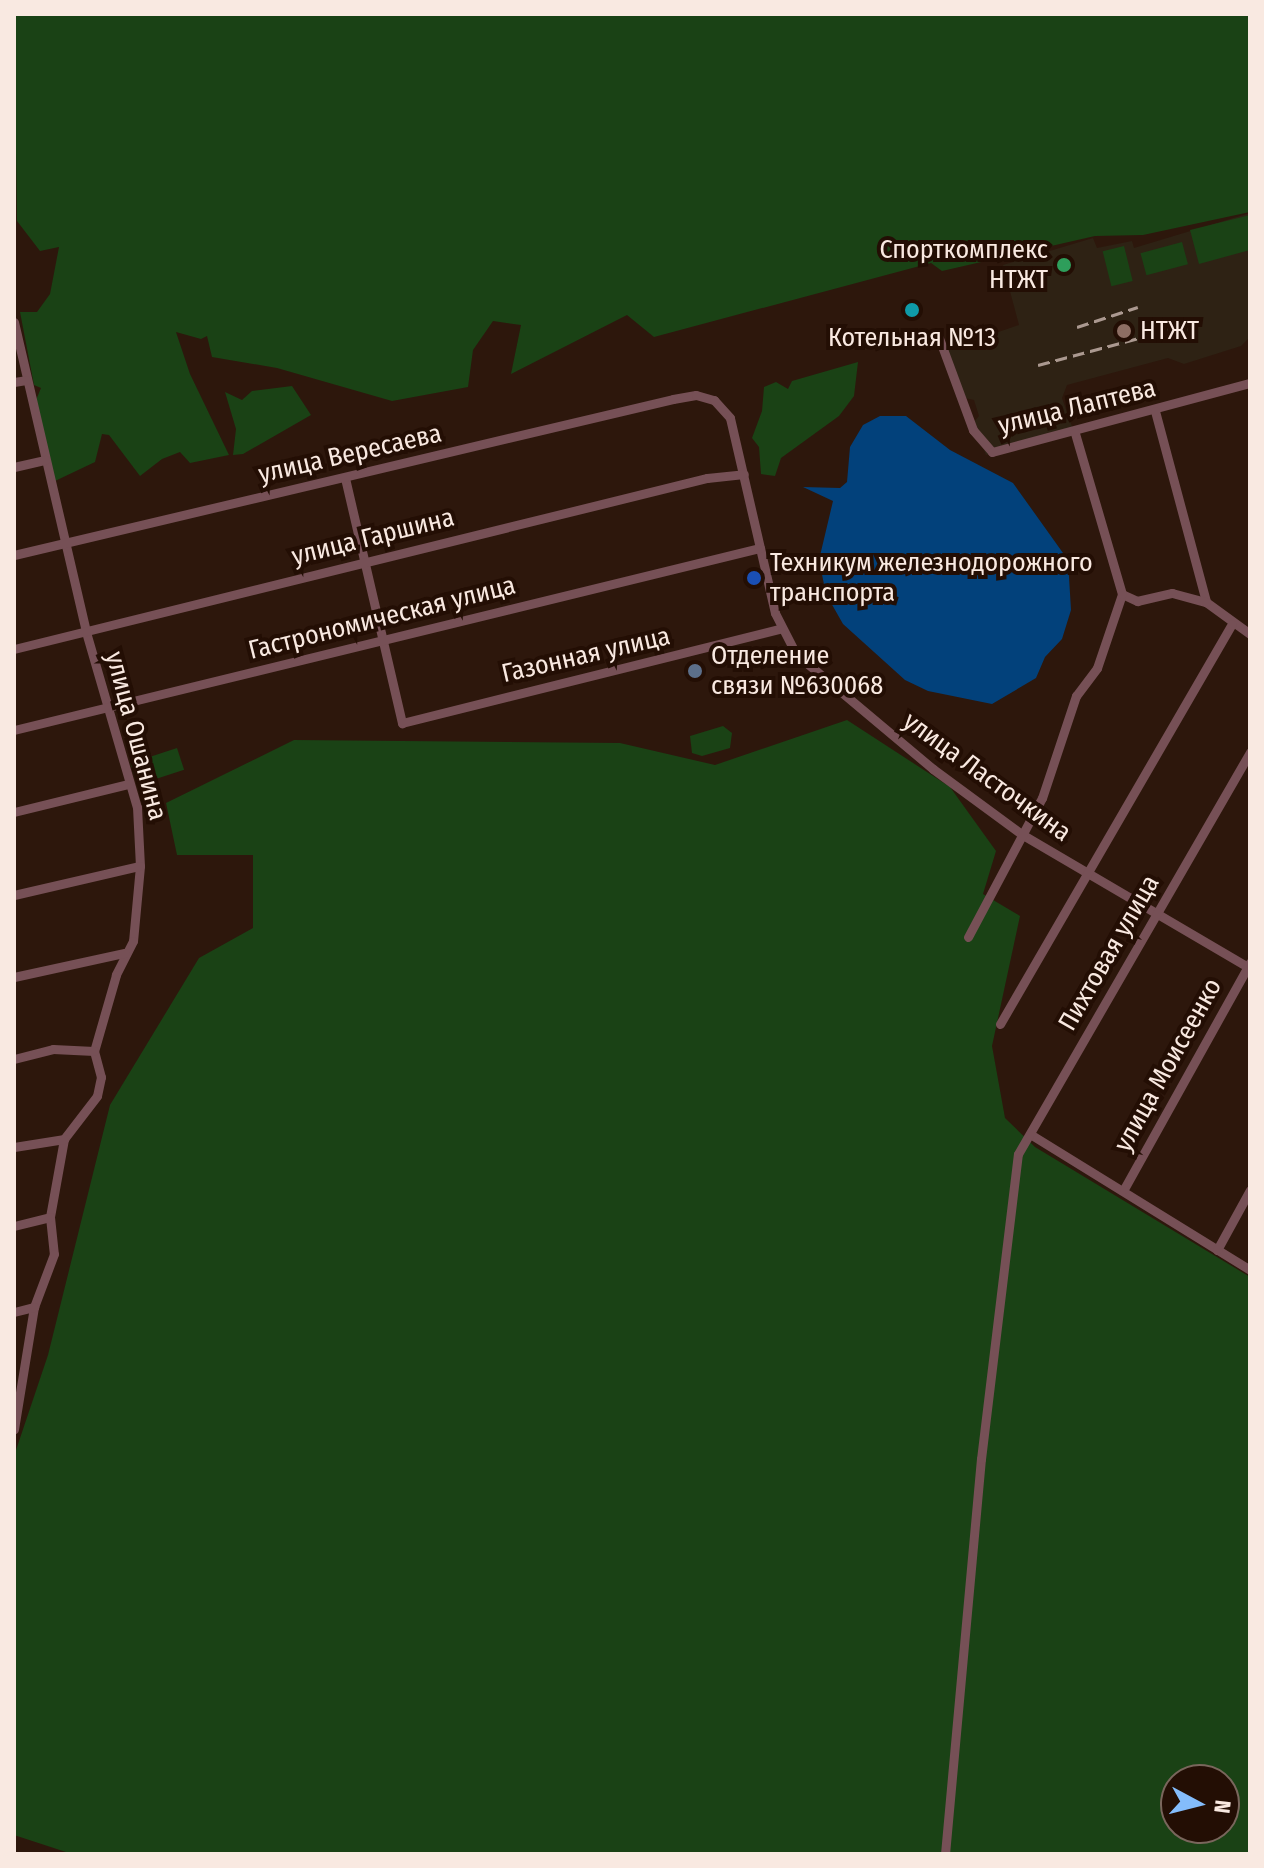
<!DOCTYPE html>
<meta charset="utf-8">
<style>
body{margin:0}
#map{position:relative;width:1264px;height:1868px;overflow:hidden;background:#2d170c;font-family:"Fira Sans Condensed",sans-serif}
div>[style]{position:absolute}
.education>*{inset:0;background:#2e2214}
.green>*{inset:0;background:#1a4215;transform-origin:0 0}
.water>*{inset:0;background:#02417b}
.minor>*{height:9px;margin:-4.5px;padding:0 4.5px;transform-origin:4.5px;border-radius:4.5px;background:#765056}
.rail>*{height:3px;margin-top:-1.5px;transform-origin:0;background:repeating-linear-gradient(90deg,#ab9990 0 12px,transparent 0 18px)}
.dots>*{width:22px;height:22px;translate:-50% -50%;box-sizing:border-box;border:4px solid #230e04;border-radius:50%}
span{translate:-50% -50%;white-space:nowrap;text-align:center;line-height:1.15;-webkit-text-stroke:8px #230e04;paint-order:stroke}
.poi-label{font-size:26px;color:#f9e9e1}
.right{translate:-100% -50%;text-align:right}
.left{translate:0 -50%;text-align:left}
.street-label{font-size:26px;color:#f9e9e1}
.frame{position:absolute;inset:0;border:16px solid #f9e9e1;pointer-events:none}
.north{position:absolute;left:1160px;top:1764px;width:80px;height:80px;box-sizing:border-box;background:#230e04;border:2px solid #79665c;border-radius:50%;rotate:97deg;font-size:22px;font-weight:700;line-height:32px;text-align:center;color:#f9e9e1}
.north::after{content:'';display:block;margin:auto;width:28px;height:36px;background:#84bcfb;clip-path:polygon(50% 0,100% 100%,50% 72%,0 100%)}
</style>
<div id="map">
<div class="education">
<div style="clip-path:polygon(1250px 213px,1250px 337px,1241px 346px,1184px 364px,1168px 358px,1067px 385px,1062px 398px,1074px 432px,986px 455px,973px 423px,979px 416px,974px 400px,965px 398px,946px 350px,1019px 325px,1003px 265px,1093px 238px,1097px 248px,1132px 241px,1134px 248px)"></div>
</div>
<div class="green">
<div style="clip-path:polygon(14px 14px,1250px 14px,1250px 212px,1143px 235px,1095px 236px,942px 271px,931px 263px,654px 337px,627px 315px,511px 374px,521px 325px,493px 321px,473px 350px,468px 387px,392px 401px,277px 368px,212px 357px,207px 336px,201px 339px,176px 332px,190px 374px,229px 455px,190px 463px,180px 452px,162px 459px,140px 476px,109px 435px,102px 434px,95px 462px,55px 481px,36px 400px,41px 388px,34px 385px,20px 312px,37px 312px,50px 294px,59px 247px,40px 251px,17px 221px)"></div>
<div style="clip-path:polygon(1250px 215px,1250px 250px,1199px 264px,1190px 230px)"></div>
<div style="left:1182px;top:242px;width:23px;height:43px;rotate:75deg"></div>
<div style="left:1124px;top:246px;width:36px;height:22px;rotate:76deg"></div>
<div style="clip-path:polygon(858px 362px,854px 396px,839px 416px,781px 458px,775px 476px,761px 474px,759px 447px,752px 438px,762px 411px,764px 387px,776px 382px,788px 389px,792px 381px)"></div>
<div style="clip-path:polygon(292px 386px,311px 415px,243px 454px,233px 455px,236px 429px,225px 392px,242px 400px,252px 391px)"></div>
<div style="clip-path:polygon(evenodd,847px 720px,950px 787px,996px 851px,983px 894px,1020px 916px,992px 1046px,1005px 1118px,1035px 1147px,1250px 1277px,1250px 1854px,72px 1854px,14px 1835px,14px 1456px,48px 1355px,110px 1105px,199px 958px,253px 928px,253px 855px,177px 855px,166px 803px,294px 740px,620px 743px,715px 765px,847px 720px,1176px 1780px,1224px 1780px,1224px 1828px,1176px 1828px,1176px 1780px)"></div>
<div style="clip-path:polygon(723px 726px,732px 733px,730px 748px,702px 756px,692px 753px,690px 736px)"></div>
<div style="left:177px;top:748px;width:23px;height:49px;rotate:72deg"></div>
</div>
<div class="water">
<div style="clip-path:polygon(880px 416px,906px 416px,950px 450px,1013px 483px,1068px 560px,1071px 610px,1062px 639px,1045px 657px,1036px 678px,992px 704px,928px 691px,905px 680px,843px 624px,826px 594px,819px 560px,833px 501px,803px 487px,840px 488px,847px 482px,850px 447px,863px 425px)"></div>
</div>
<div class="minor">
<div style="left:14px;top:322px;width:318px;rotate:76.9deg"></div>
<div style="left:86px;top:632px;width:182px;rotate:73.8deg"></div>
<div style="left:137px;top:807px;width:59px;rotate:87.1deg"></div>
<div style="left:140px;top:866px;width:75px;rotate:95.3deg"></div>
<div style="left:133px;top:941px;width:38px;rotate:117deg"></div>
<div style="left:116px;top:975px;width:79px;rotate:106.1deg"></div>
<div style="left:94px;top:1051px;width:27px;rotate:75deg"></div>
<div style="left:101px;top:1077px;width:19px;rotate:102deg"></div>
<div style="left:97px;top:1096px;width:54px;rotate:127.5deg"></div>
<div style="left:64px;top:1139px;width:79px;rotate:100.2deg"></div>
<div style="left:50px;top:1217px;width:37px;rotate:84deg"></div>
<div style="left:54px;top:1254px;width:57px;rotate:110.7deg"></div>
<div style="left:34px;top:1307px;width:124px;rotate:99.3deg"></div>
<div style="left:939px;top:338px;width:98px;rotate:69.7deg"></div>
<div style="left:973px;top:430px;width:29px;rotate:49deg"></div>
<div style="left:992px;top:452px;width:267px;rotate:-15deg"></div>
<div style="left:14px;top:382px;width:12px;rotate:-9deg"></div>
<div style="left:1155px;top:411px;width:198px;rotate:75deg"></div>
<div style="left:1206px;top:602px;width:54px;rotate:36deg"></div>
<div style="left:14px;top:467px;width:32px;rotate:-13deg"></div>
<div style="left:345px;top:478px;width:252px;rotate:76.9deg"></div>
<div style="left:402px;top:723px;width:389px;rotate:-14deg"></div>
<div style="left:14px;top:555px;width:677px;rotate:-13.32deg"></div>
<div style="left:673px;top:399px;width:23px;rotate:-10deg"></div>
<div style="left:696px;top:395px;width:19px;rotate:16deg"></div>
<div style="left:714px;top:400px;width:24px;rotate:48deg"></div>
<div style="left:730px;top:418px;width:200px;rotate:77deg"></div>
<div style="left:775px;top:613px;width:46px;rotate:62.9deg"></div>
<div style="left:796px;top:654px;width:179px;rotate:40deg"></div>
<div style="left:933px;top:769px;width:112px;rotate:36.3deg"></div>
<div style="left:1023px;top:835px;width:263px;rotate:30.4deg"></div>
<div style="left:1122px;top:594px;width:17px;rotate:25deg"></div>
<div style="left:1137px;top:601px;width:36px;rotate:-13deg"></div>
<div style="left:1172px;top:593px;width:35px;rotate:15deg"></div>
<div style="left:14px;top:649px;width:714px;rotate:-13.86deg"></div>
<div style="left:707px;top:478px;width:37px;rotate:-6deg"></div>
<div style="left:14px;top:730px;width:768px;rotate:-13.71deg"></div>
<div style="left:14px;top:812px;width:117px;rotate:-13.8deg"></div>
<div style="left:14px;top:895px;width:129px;rotate:-13deg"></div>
<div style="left:968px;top:937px;width:157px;rotate:-62deg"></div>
<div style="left:1042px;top:798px;width:108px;rotate:-71.6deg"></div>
<div style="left:1076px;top:696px;width:35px;rotate:-53deg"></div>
<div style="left:1097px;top:668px;width:78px;rotate:-71.3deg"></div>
<div style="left:1122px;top:594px;width:168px;rotate:-106.3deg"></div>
<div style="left:14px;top:977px;width:113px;rotate:-12.3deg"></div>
<div style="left:1000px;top:1024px;width:462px;rotate:-59.9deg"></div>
<div style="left:14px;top:1059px;width:40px;rotate:-14.4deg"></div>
<div style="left:53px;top:1049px;width:41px;rotate:2.8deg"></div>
<div style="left:1030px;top:1134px;width:259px;rotate:31.7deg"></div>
<div style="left:14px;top:1147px;width:51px;rotate:-9.1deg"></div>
<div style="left:1124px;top:1189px;width:259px;rotate:-60.9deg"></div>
<div style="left:14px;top:1226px;width:37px;rotate:-14deg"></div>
<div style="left:1217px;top:1250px;width:68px;rotate:-61.2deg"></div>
<div style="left:14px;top:1312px;width:21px;rotate:-14deg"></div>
<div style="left:945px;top:1854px;width:397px;rotate:-84.8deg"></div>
<div style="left:981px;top:1459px;width:307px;rotate:-83.1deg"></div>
<div style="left:1018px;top:1154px;width:464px;rotate:-60deg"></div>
</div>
<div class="rail">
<div style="left:1077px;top:327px;width:64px;rotate:-18.2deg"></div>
<div style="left:1038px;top:365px;width:116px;rotate:-15deg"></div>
</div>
<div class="dots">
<div style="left:1064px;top:265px;background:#2e9e5b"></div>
<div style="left:912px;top:310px;background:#0f9aa8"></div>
<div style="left:1124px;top:331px;background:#8d6e63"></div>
<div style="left:754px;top:578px;background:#1a4fb4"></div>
<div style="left:695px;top:671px;background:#5c6f8a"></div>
</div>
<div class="poi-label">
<span class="right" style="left:1048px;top:265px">Спорткомплекс<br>НТЖТ</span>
<span class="left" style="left:1140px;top:331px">НТЖТ</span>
<span style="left:912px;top:338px">Котельная №13</span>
<span class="left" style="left:770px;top:578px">Техникум железнодорожного<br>транспорта</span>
<span class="left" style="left:711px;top:671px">Отделение<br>связи №630068</span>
</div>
<div class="street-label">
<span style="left:1077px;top:407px;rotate:-14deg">улица Лаптева</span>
<span style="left:350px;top:454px;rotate:-13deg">улица Вересаева</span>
<span style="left:373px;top:537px;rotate:-14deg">улица Гаршина</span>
<span style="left:382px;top:618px;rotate:-14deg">Гастрономическая улица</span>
<span style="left:586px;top:655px;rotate:-13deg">Газонная улица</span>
<span style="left:136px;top:736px;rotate:75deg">улица Ошанина</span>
<span style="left:987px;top:777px;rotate:36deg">улица Ласточкина</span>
<span style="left:1109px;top:953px;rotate:-60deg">Пихтовая улица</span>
<span style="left:1168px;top:1065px;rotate:-61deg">улица Моисеенко</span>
</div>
<div class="frame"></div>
<div class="north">N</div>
</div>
